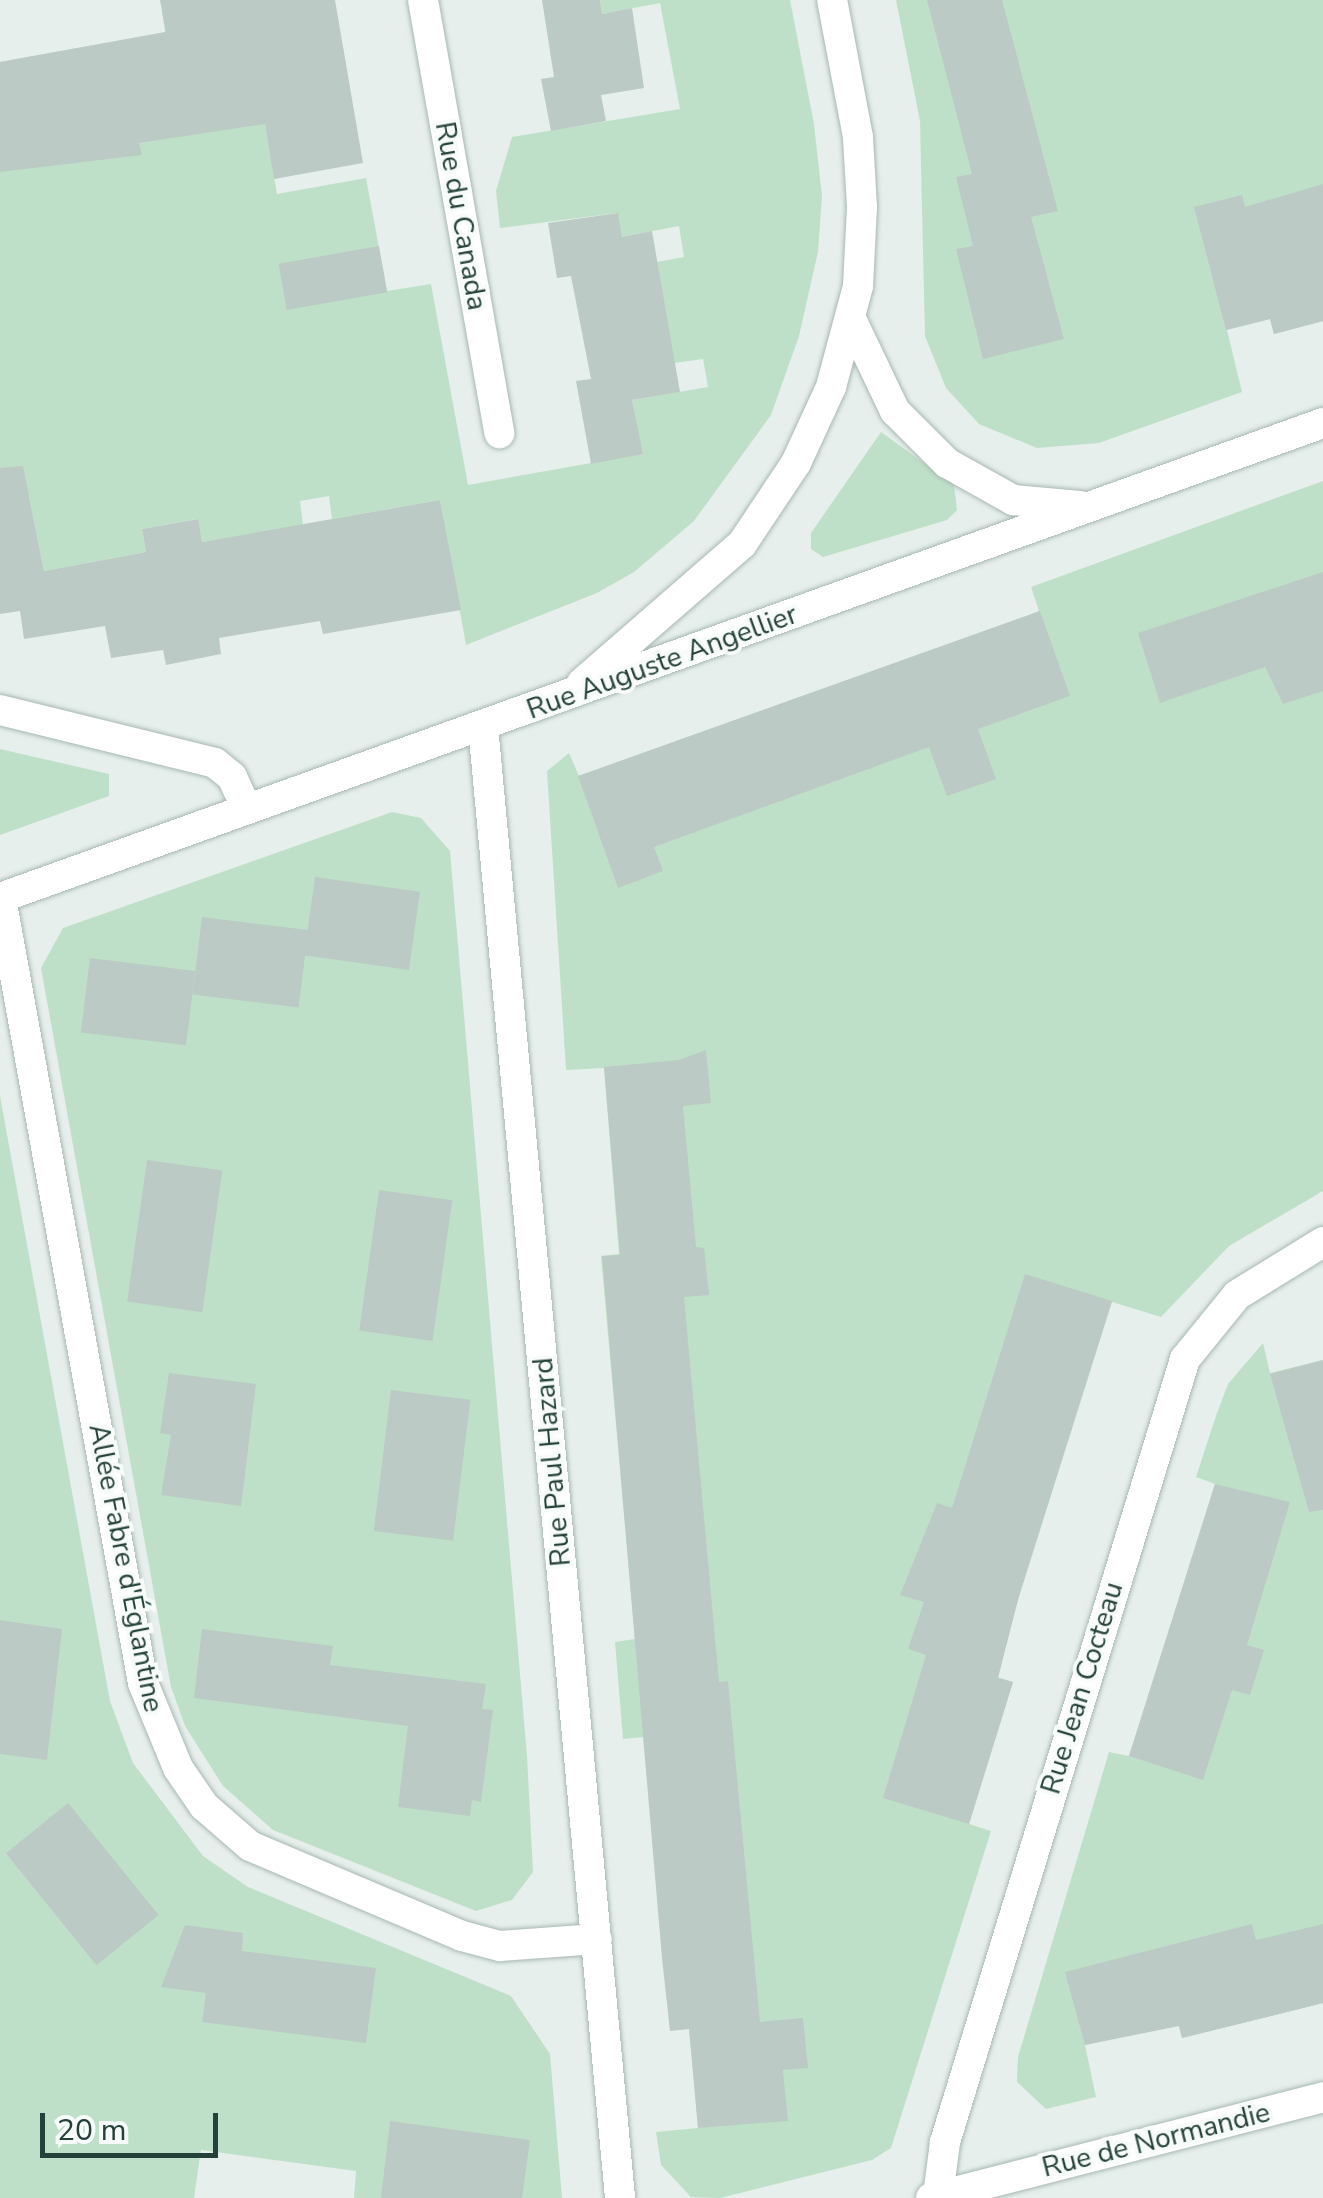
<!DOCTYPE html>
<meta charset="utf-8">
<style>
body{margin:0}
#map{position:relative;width:1323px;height:2198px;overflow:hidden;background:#e6efeb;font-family:"Nunito Sans",sans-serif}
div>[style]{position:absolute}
.green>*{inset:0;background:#bfe0c8}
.building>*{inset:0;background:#bbcac4;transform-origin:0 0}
.roads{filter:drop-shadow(0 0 2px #a8b8b2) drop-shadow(0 0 2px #a8b8b2)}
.minor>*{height:30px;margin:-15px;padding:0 15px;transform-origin:15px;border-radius:15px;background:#fff}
span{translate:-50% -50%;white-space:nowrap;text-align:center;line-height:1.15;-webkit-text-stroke:8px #f7fbf9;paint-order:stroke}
.street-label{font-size:28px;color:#24423a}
.scale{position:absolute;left:40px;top:2113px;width:178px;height:45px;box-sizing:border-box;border:5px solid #24423a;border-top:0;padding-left:12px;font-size:30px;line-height:35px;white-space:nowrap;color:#24423a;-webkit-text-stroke:8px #f7fbf9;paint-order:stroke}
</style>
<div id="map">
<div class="green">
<div style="clip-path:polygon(600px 0,790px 0,814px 124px,822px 196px,818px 252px,799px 336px,771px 415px,694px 521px,634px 572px,597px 593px,466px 645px,440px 500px,332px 519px,329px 496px,300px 501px,303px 525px,202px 542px,197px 519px,142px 529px,146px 552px,44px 571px,29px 496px,0 500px,0 62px,165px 32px,162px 11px,259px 88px,277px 194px,366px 178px,387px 291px,431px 284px,468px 485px,642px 454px,632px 400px,708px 387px,703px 359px,674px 363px,657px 262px,684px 257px,679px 226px,622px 237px,617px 213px,500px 228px,496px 191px,512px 137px,680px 109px,660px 3px,602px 14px)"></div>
<div style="clip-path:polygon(896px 0,1323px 0,1323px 321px,1274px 334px,1270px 319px,1227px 330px,1242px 392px,1099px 443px,1037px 448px,979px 424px,946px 388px,925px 336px,920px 121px)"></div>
<div style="clip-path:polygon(881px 432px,954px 485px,957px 510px,947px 520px,823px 557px,811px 549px,811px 533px)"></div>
<div style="clip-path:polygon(1323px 481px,1323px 1191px,1229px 1246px,1161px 1317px,1112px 1302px,994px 1676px,1013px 1682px,969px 1824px,991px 1831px,891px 2148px,872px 2160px,720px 2198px,691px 2197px,661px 2165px,656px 2132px,698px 2128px,694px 2078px,689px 2029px,670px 2030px,644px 1737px,623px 1739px,615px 1642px,635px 1639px,601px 1256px,619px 1254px,604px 1068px,566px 1070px,547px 771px,569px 753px,579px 776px,1027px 616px,1039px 611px,1031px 587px)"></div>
<div style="clip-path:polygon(0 749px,109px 774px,109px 796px,0 835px)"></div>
<div style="clip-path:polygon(392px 812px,421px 818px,450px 851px,527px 1756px,533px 1872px,512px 1900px,476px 1911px,273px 1830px,223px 1786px,185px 1726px,171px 1687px,41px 968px,63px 928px)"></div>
<div style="clip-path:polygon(0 1096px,110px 1701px,133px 1763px,203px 1856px,248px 1887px,511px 1996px,550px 2054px,562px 2198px,354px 2198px,356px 2171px,201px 2150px,194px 2198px,0 2198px)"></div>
<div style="clip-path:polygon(1263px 1343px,1270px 1373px,1323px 1360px,1323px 2003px,1182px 2038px,1178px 2023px,1085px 2045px,1096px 2097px,1046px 2109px,1017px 2082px,1018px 2057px,1109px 1752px,1129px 1756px,1215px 1484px,1196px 1477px,1216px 1416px,1228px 1384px)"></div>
</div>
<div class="building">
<div style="clip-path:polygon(160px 0,335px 0,363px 163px,274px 179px,265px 124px,139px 143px,142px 155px,0 172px,0 62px,166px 32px)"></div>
<div style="clip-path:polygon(542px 0,600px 0,602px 14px,632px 8px,644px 88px,601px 95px,606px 121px,551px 131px,541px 79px,554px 77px)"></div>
<div style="clip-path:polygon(927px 0,1002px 0,1058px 211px,1031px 217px,1064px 339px,983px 359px,956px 249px,973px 246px,956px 177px,972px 174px)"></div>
<div style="clip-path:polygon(1323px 184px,1323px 321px,1274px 334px,1270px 319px,1226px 330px,1194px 207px,1242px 195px,1245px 207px)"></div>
<div style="clip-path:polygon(618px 213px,622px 237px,652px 231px,680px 392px,632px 400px,643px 454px,591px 464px,576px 381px,591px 379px,571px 276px,557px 278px,548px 223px)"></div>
<div style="left:379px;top:246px;width:47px;height:102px;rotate:80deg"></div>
<div style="clip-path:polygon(23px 466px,44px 571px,146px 552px,142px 529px,198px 519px,202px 542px,440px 500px,461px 610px,323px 634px,320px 621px,219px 638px,221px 654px,166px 665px,163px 650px,111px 658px,105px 626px,24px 639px,20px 611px,0 614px,0 468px)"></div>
<div style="clip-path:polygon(1323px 572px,1323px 691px,1283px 704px,1265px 667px,1160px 703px,1138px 633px)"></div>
<div style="clip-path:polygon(1040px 611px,1070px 696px,978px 729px,996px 779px,947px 796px,929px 747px,654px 847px,663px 871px,618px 888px,578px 776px)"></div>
<div style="left:315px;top:877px;width:106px;height:79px;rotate:8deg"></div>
<div style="left:202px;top:917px;width:107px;height:78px;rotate:7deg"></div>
<div style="left:90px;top:958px;width:106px;height:75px;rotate:7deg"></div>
<div style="clip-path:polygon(706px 1050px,711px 1103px,683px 1106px,696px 1247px,704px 1248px,709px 1295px,684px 1297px,719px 1682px,728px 1681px,760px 2022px,803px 2018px,808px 2068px,783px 2070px,788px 2121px,698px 2128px,689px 2029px,670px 2031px,662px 1958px,602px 1256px,620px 1255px,604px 1067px,679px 1060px)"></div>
<div style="left:147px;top:1160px;width:76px;height:143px;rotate:8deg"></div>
<div style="left:379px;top:1190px;width:74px;height:142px;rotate:8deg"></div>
<div style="clip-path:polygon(1025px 1274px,1112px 1301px,1019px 1596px,998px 1678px,1013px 1682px,969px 1824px,883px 1798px,926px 1655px,908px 1649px,924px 1602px,900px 1595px,937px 1503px,952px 1508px)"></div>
<div style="clip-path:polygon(1323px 1360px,1323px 1510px,1309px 1512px,1270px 1374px)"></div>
<div style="clip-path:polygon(169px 1373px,256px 1384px,241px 1506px,161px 1495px,171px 1435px,160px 1433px)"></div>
<div style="left:391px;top:1390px;width:80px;height:142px;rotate:7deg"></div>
<div style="clip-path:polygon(1215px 1484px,1290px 1502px,1247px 1645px,1264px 1650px,1250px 1695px,1232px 1690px,1203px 1780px,1129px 1756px)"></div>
<div style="clip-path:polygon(0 1620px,62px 1629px,47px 1760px,0 1754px)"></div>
<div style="clip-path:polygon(202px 1629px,333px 1646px,330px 1665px,486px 1684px,482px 1709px,493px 1710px,481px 1802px,472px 1800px,470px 1816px,398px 1807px,408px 1726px,194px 1698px)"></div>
<div style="left:68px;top:1803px;width:144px;height:80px;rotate:51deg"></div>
<div style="clip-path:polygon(1252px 1924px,1256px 1940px,1323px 1924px,1323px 2003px,1182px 2038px,1179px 2026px,1085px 2045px,1065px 1972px)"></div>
<div style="clip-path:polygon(185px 1925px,243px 1933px,242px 1951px,376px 1968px,366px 2043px,202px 2022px,206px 1993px,161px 1987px)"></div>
<div style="clip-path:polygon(390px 2121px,530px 2140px,522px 2198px,381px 2198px)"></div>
</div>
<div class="roads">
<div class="minor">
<div style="left:423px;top:0;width:440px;rotate:80deg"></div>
<div style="left:852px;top:321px;width:100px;rotate:64.5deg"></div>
<div style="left:895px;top:411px;width:74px;rotate:45deg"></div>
<div style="left:947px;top:463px;width:76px;rotate:29.3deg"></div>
<div style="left:1013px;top:500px;width:67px;rotate:5.1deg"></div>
<div style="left:582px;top:683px;width:212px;rotate:-41deg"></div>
<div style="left:742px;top:544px;width:97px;rotate:-56.3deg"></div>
<div style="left:796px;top:463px;width:84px;rotate:-65.3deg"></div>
<div style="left:831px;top:387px;width:105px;rotate:-75deg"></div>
<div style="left:858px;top:286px;width:79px;rotate:-87.1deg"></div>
<div style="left:862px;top:207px;width:70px;rotate:-93.3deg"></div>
<div style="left:858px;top:137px;width:139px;rotate:-100.7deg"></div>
<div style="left:0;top:710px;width:221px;rotate:13.8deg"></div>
<div style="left:215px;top:763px;width:22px;rotate:39deg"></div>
<div style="left:232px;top:777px;width:35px;rotate:65deg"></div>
<div style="left:483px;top:726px;width:1478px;rotate:84.68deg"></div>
<div style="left:0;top:898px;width:1406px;rotate:-19.75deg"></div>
<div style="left:1px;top:898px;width:798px;rotate:79.75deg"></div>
<div style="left:143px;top:1683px;width:92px;rotate:67.6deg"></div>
<div style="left:178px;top:1768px;width:46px;rotate:55.6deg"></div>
<div style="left:204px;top:1806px;width:61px;rotate:41deg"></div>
<div style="left:250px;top:1846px;width:230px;rotate:23deg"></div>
<div style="left:462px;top:1936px;width:39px;rotate:15deg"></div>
<div style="left:500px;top:1946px;width:97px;rotate:-4.1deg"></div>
<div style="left:938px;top:2196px;width:54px;rotate:-82.6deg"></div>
<div style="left:945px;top:2142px;width:819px;rotate:-72.96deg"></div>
<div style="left:1185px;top:1359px;width:82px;rotate:-50.9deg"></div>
<div style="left:1237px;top:1295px;width:101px;rotate:-31.6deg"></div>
<div style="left:931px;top:2198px;width:405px;rotate:-14.4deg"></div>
</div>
</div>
<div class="street-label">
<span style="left:461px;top:216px;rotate:80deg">Rue du Canada</span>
<span style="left:662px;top:662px;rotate:-20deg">Rue Auguste Angellier</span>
<span style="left:552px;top:1462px;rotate:-95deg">Rue Paul Hazard</span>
<span style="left:126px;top:1568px;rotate:79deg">Allée Fabre d'Églantine</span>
<span style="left:1082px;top:1688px;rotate:-73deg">Rue Jean Cocteau</span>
<span style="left:1156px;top:2140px;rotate:-14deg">Rue de Normandie</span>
</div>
<div class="scale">20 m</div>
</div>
